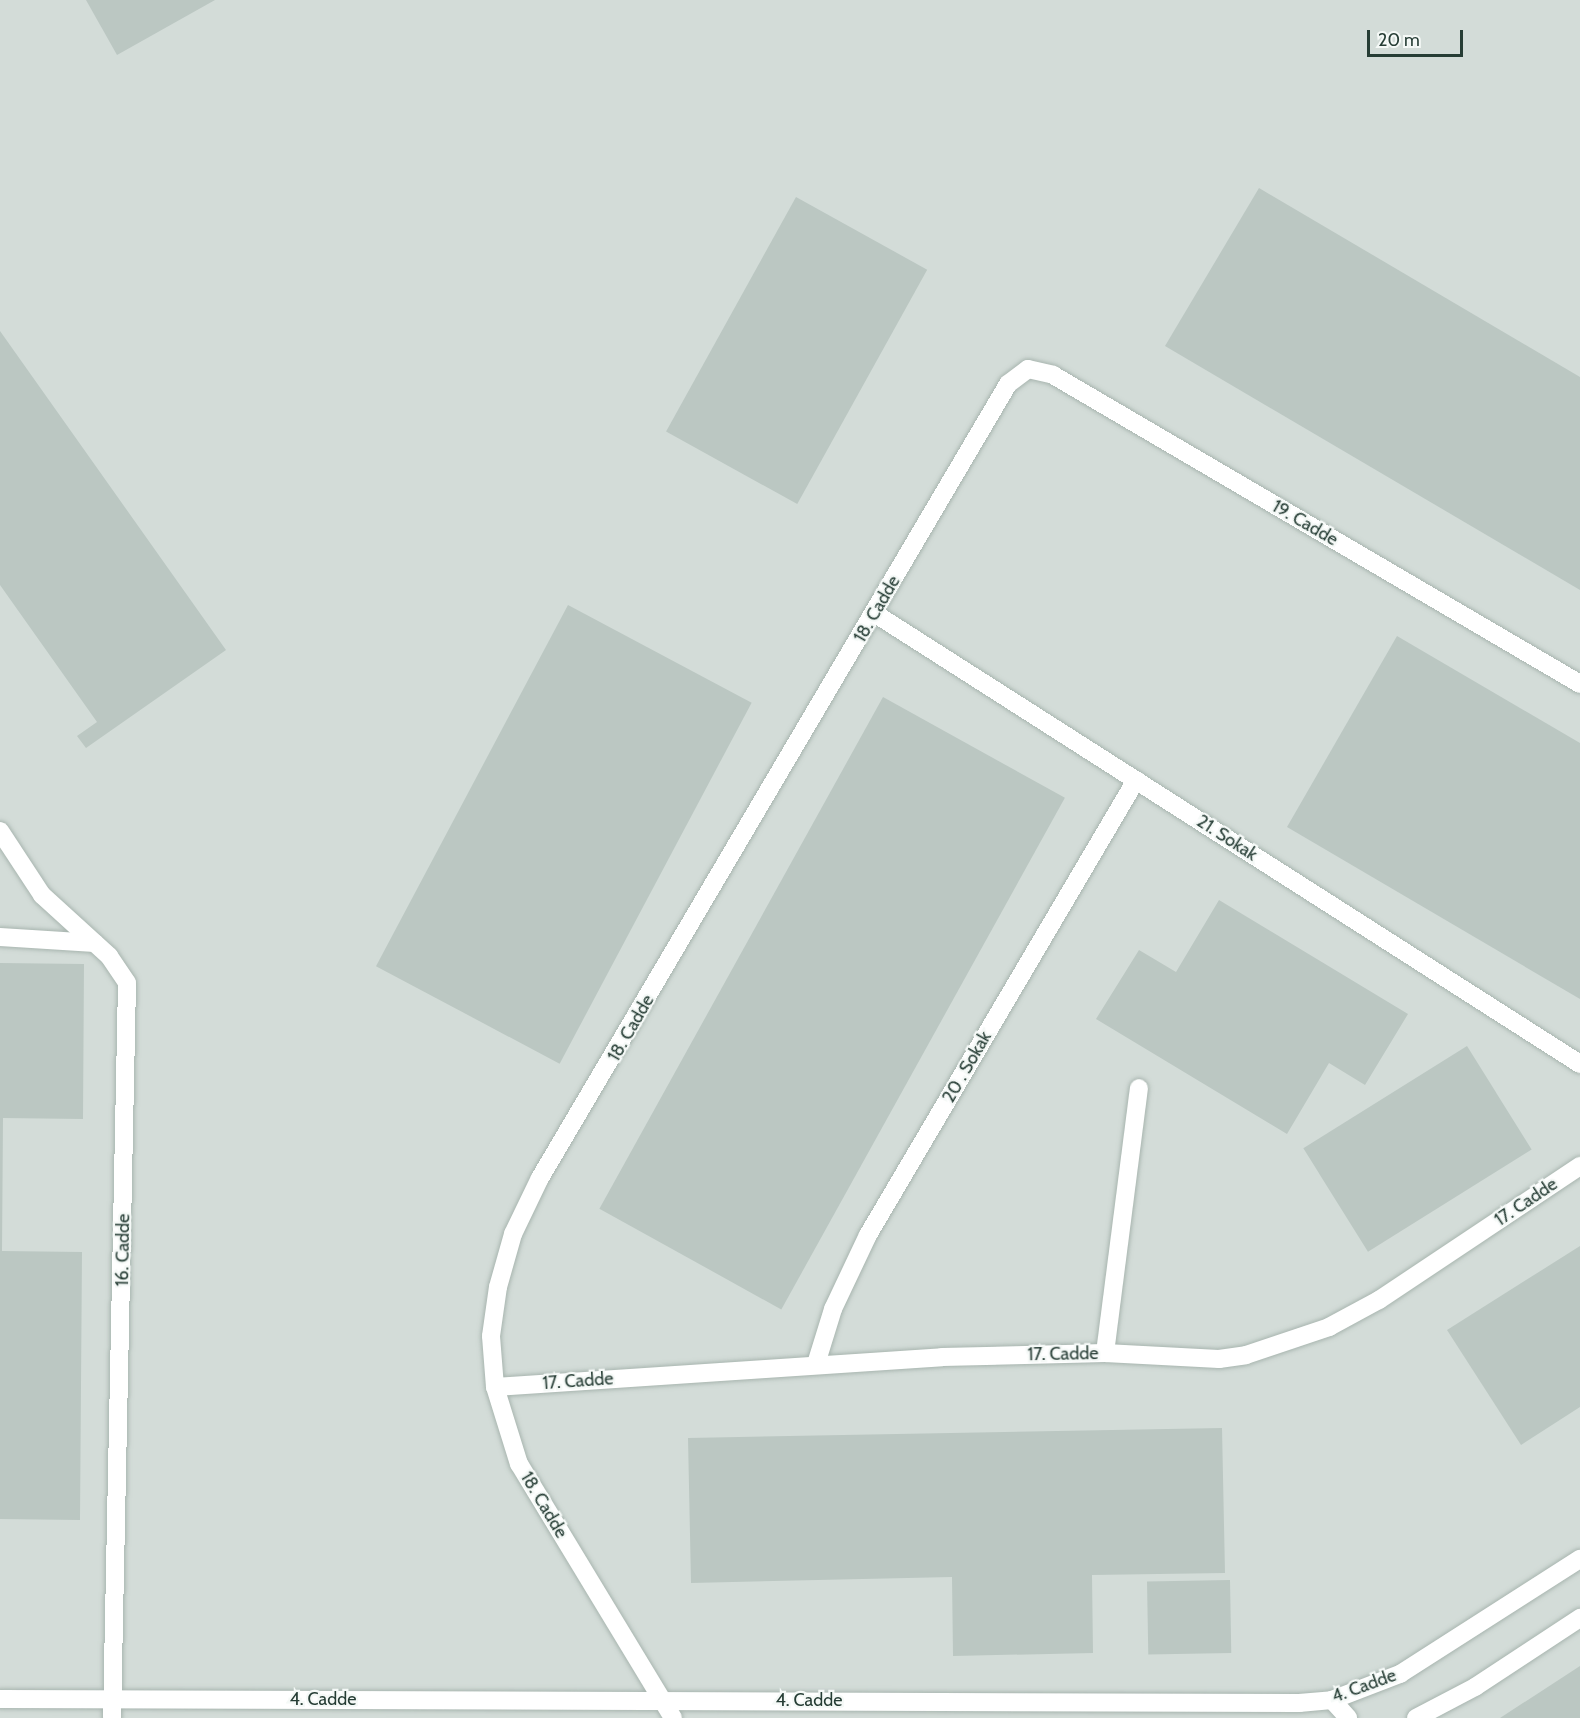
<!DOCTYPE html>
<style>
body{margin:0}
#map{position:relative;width:1580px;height:1718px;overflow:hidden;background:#e5ede9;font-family:Cabin,sans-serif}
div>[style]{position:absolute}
.built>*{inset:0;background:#d3dcd8;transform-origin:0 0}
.building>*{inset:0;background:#bbc7c2;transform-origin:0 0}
.roads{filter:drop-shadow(0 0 2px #a8b5af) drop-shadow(0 0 2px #a8b5af)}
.lane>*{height:18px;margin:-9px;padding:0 9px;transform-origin:9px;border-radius:9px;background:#fff}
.street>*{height:18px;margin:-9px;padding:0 9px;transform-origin:9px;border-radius:9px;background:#fff}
.secondary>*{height:18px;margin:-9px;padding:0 9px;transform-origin:9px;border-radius:9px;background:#fff}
span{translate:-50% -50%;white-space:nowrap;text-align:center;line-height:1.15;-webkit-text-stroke:4.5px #f5f9f7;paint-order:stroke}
.street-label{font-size:18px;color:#263d35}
.scale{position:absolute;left:1367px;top:30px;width:96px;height:27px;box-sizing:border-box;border:3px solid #263d35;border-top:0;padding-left:8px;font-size:18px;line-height:21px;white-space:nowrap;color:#263d35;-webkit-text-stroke:4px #f5f9f7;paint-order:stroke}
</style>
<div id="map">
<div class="built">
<div style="left:0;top:0;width:1580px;height:1718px"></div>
</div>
<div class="building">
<div style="clip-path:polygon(86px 0,215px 0,117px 55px)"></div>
<div style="clip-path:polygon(1259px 188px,1580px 377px,1580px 590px,1165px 346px)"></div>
<div style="left:796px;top:197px;width:150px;height:268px;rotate:29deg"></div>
<div style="clip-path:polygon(0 331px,226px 650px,86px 748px,77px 736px,97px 722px,0 585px)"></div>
<div style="left:568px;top:605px;width:208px;height:409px;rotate:28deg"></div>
<div style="clip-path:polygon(1397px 636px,1580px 743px,1580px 999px,1287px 827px)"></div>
<div style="left:883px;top:697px;width:208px;height:585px;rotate:29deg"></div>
<div style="clip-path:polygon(1219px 900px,1408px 1014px,1365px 1085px,1329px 1063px,1287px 1134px,1096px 1019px,1139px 950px,1176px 972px)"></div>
<div style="clip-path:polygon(0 963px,84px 964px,83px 1119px,3px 1118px,2px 1251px,82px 1252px,80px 1520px,0 1519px)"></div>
<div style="left:1467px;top:1046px;width:122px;height:193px;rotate:58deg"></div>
<div style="clip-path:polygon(1580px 1246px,1580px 1407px,1521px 1445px,1447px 1330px)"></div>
<div style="clip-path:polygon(1222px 1428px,1225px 1573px,1092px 1575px,1093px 1653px,953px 1656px,952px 1577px,691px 1583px,688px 1438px)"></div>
<div style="left:1230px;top:1580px;width:73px;height:83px;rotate:89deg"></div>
<div style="clip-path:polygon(1580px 1666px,1580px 1718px,1500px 1718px)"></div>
</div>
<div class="roads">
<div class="lane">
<div style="left:1105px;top:1353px;width:267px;rotate:-82.7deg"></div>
</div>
<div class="street">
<div style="left:874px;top:613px;width:838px;rotate:32.57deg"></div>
<div style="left:0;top:937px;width:95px;rotate:3.6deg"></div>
<div style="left:816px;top:1364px;width:58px;rotate:-72.8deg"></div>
<div style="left:833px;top:1309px;width:82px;rotate:-64.7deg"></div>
<div style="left:868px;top:1235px;width:528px;rotate:-59.5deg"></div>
</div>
<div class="secondary">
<div style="left:0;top:831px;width:77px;rotate:56.7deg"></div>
<div style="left:42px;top:895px;width:91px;rotate:42.3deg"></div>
<div style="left:109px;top:956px;width:32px;rotate:56deg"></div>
<div style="left:127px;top:983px;width:735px;rotate:91.17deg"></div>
<div style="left:495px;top:1387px;width:448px;rotate:-3.8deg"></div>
<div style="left:942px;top:1357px;width:163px;rotate:-1.4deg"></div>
<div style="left:1105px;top:1353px;width:114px;rotate:3deg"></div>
<div style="left:1219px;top:1359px;width:27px;rotate:-8deg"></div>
<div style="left:1246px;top:1355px;width:88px;rotate:-18.6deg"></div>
<div style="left:1329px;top:1327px;width:57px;rotate:-28.4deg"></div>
<div style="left:1379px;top:1300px;width:242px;rotate:-33.7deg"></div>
<div style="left:0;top:1699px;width:1299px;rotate:0.18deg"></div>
<div style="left:1299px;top:1703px;width:33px;rotate:-5deg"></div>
<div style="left:1332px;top:1700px;width:73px;rotate:-20.9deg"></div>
<div style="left:1400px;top:1674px;width:214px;rotate:-32.6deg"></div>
<div style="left:1332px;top:1700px;width:24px;rotate:48deg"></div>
<div style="left:673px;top:1718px;width:297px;rotate:-121.2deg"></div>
<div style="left:519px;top:1464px;width:81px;rotate:-107.3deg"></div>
<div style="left:495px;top:1387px;width:51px;rotate:-94.5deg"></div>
<div style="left:491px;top:1336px;width:49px;rotate:-81.9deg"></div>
<div style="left:498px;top:1287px;width:55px;rotate:-74.2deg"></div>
<div style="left:513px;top:1234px;width:62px;rotate:-64.3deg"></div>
<div style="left:540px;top:1178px;width:922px;rotate:-59.48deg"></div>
<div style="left:1008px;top:384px;width:25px;rotate:-37deg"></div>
<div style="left:1028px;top:369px;width:26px;rotate:13deg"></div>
<div style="left:1053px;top:375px;width:611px;rotate:30.38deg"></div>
<div style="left:1416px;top:1718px;width:67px;rotate:-27.7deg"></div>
<div style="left:1475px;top:1687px;width:126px;rotate:-33.3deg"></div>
</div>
</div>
<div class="street-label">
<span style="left:1305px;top:523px;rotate:30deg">19. Cadde</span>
<span style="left:877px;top:609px;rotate:-60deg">18. Cadde</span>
<span style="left:1227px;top:838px;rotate:33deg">21. Sokak</span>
<span style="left:631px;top:1028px;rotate:-60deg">18. Cadde</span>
<span style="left:967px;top:1067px;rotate:-60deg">20 . Sokak</span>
<span style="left:1526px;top:1202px;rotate:-34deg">17. Cadde</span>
<span style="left:123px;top:1250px;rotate:-89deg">16. Cadde</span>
<span style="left:1063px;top:1354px;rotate:-1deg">17. Cadde</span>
<span style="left:578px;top:1381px;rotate:-4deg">17. Cadde</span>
<span style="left:544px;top:1505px;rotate:59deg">18. Cadde</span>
<span style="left:1364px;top:1686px;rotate:-20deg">4. Cadde</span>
<span style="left:323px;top:1699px">4. Cadde</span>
<span style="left:809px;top:1700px">4. Cadde</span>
</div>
<div class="scale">20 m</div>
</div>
